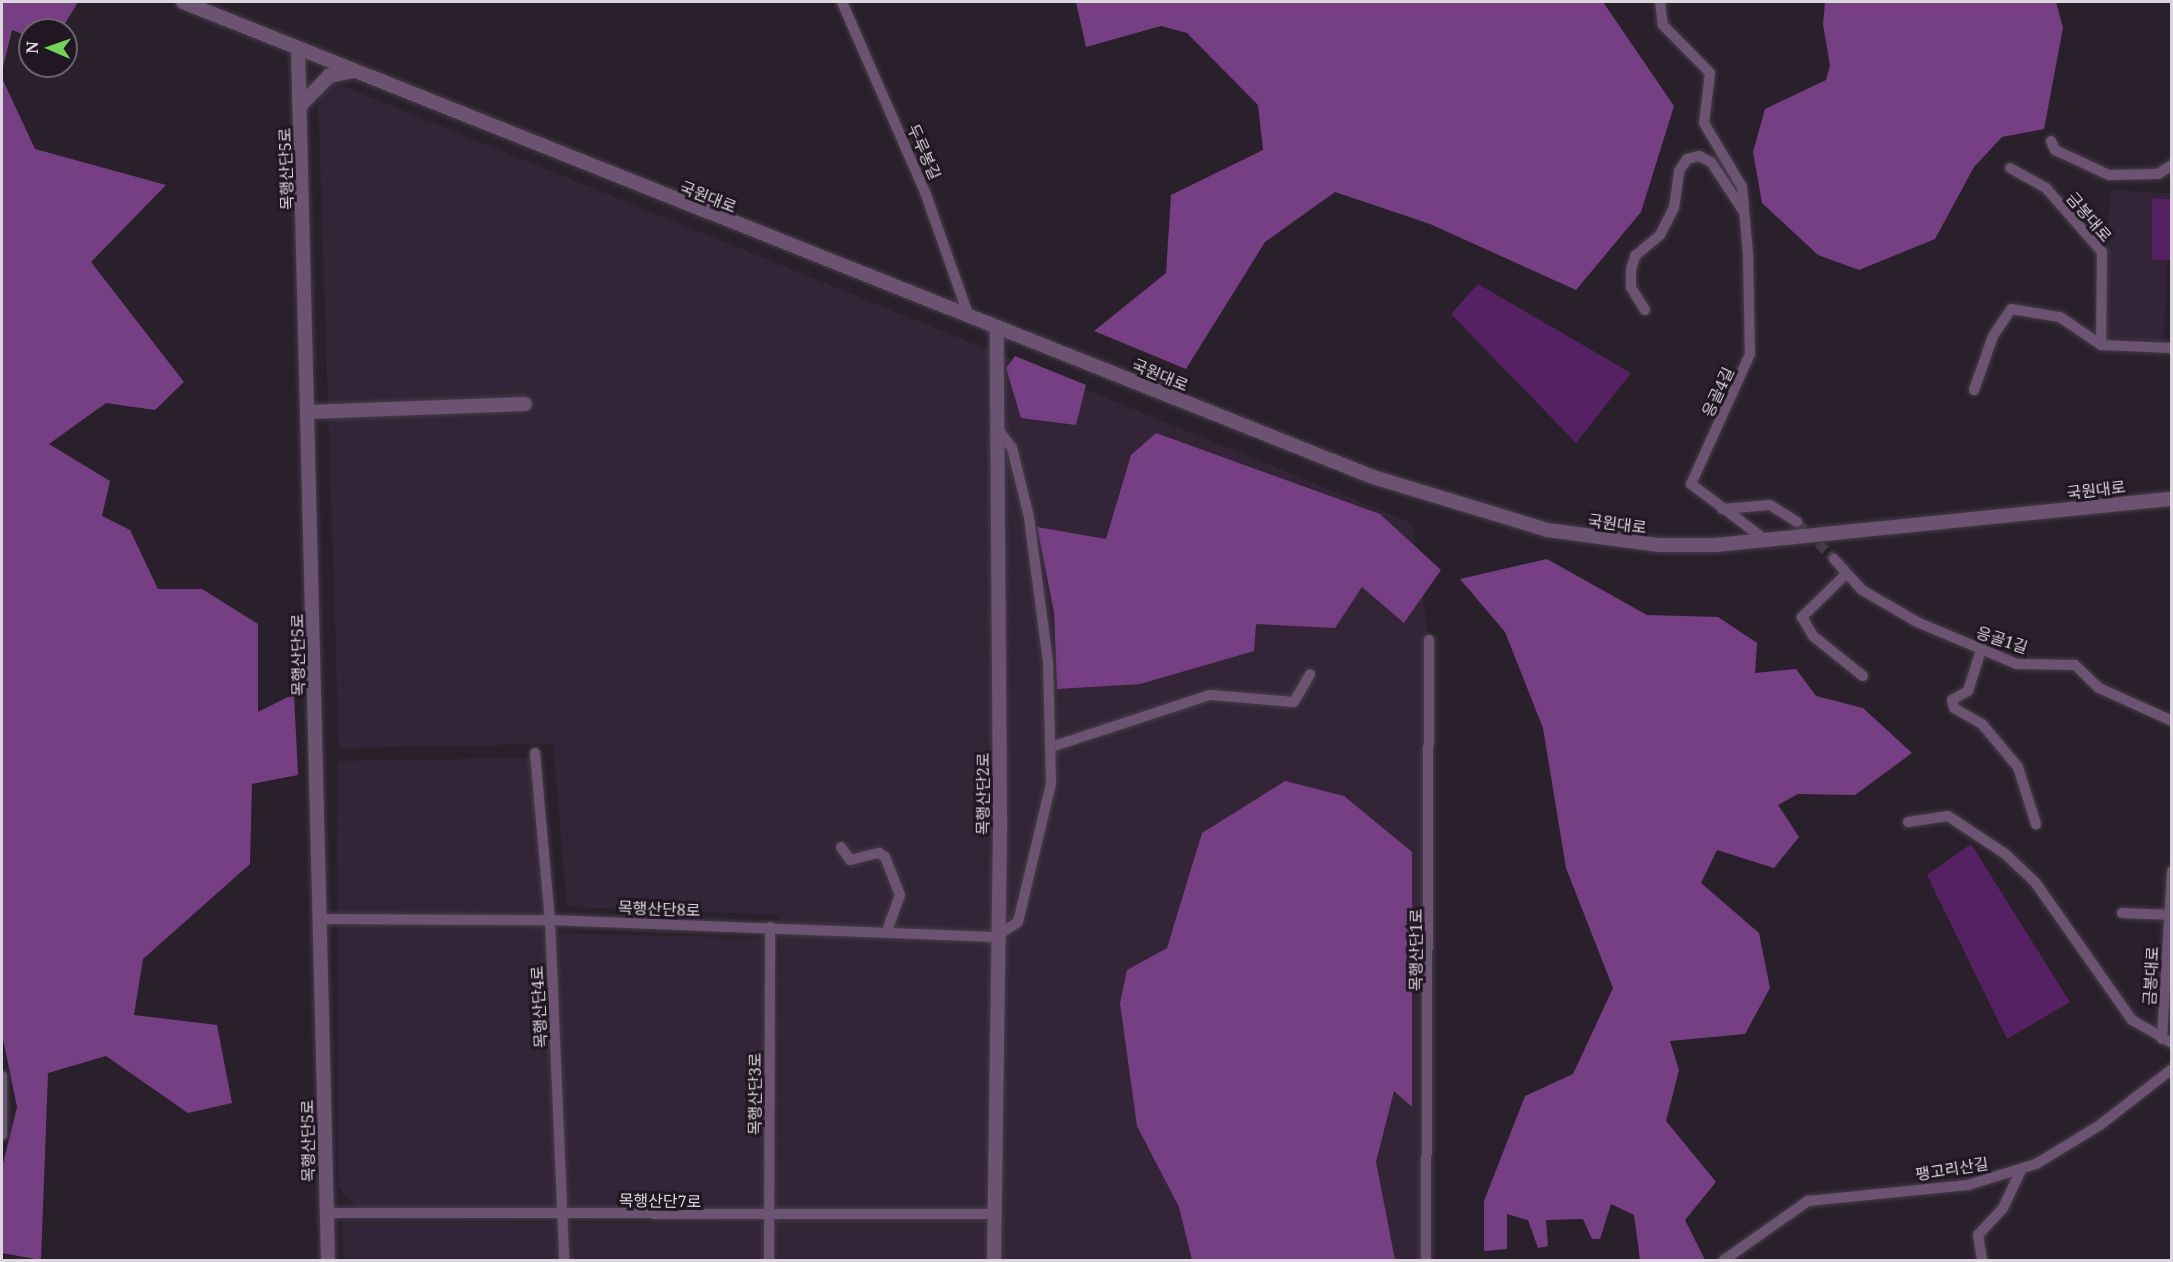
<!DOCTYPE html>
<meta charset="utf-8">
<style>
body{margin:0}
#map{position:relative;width:2173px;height:1262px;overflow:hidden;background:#2a202c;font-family:"Noto Serif","Noto Sans KR",serif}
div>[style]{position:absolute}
.built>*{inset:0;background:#332537;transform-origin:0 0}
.green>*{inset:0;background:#562163;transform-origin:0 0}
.forest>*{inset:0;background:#763f83}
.minor-tunnel>*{height:10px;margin-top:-5px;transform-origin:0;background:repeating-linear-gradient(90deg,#453b47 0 10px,transparent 0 15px)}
.roads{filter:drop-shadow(0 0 2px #463d48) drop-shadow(0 0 2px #463d48)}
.minor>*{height:10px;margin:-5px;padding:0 5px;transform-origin:5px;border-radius:5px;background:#6b5371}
.tertiary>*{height:14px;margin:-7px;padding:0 7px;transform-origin:7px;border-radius:7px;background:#6b5371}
span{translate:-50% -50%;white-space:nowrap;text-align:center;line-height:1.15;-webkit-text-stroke:6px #201722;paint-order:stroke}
.street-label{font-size:16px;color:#dcd6de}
.frame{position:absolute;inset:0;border:3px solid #dcd6de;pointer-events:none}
.north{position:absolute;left:18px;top:18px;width:60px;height:60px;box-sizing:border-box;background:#201722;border:2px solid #6b636d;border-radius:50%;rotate:272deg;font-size:16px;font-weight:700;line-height:24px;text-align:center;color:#dcd6de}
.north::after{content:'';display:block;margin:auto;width:21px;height:27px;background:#75d25b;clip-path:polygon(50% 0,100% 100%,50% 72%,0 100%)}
</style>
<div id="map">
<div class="built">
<div style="clip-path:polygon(333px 82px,1412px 523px,1429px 640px,1426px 1260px,344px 1260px,342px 1221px,776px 1223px,779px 915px,567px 907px,553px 744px,339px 748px,318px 93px)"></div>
<div style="left:2110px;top:190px;width:61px;height:148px;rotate:3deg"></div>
<div style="clip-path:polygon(533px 758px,545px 933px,763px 938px,768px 1211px,356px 1207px,338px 1186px,337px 761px)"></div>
</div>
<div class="green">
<div style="left:2152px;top:199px;width:19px;height:61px"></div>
<div style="clip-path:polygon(1478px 284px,1631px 373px,1576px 443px,1451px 314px)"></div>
<div style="clip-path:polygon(1971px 844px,2070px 1002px,2007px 1039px,1927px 875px)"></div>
</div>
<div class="forest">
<div style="clip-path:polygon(2px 2px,78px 2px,61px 30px,30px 30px,30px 37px,12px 30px,2px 71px)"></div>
<div style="clip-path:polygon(1076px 2px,1603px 2px,1674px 106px,1641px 212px,1576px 290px,1430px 224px,1335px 192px,1265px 242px,1186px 369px,1094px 331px,1166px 273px,1171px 195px,1263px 150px,1258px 105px,1187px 33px,1161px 26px,1086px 47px)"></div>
<div style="clip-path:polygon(1825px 2px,2056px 2px,2063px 28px,2044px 129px,2002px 137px,1974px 167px,1935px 239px,1859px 270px,1818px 255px,1762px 203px,1753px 152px,1765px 109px,1826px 80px,1830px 65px,1823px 25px)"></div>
<div style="clip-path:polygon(2px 78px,35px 149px,166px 185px,91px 262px,184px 382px,155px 410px,106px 403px,49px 444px,110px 481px,102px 516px,130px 530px,158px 589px,202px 589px,258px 624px,258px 712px,294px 694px,298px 775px,252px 784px,250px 864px,143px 959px,134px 1015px,217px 1025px,232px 1103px,188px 1113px,106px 1056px,48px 1073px,41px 1260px,2px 1253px,2px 1168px,17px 1107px,2px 1034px)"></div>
<div style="clip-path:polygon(1015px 356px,1086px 385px,1076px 425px,1021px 418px,1006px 368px)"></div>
<div style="clip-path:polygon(1156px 433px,1380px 514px,1441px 570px,1404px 623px,1362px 587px,1335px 628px,1256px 624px,1254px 651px,1140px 684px,1057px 689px,1054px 612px,1037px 527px,1106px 539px,1131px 455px)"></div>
<div style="clip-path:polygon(1547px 559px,1647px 615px,1718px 617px,1757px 643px,1755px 673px,1796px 669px,1816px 696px,1863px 708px,1912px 753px,1855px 795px,1798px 794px,1778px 805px,1799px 837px,1774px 868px,1717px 850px,1701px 883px,1759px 933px,1770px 988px,1745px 1034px,1670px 1041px,1679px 1070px,1666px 1121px,1716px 1182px,1685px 1220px,1705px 1260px,1640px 1260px,1634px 1215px,1611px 1204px,1600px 1239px,1592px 1239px,1583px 1219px,1546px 1220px,1548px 1246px,1538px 1248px,1528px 1220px,1507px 1214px,1507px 1249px,1484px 1251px,1484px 1201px,1525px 1096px,1573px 1074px,1613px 988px,1566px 868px,1543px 728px,1505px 632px,1460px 579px)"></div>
<div style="clip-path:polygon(1285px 781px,1344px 796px,1412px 852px,1412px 1107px,1394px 1091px,1376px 1162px,1395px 1260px,1192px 1260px,1179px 1207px,1137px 1126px,1120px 1003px,1127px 970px,1167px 948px,1202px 833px)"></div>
</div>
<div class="minor-tunnel">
<div style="left:1797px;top:522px;width:52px;rotate:45deg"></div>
</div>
<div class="roads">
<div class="minor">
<div style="left:842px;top:2px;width:207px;rotate:66.4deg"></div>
<div style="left:925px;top:192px;width:133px;rotate:70.6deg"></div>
<div style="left:1660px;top:2px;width:23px;rotate:83deg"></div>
<div style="left:1663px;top:25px;width:67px;rotate:45.6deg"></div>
<div style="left:1710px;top:73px;width:50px;rotate:96.8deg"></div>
<div style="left:1704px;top:123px;width:74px;rotate:59.3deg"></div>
<div style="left:1742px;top:187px;width:67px;rotate:84.9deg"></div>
<div style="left:1748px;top:254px;width:100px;rotate:88.9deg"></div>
<div style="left:1750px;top:354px;width:143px;rotate:114.4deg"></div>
<div style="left:1691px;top:484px;width:95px;rotate:36.9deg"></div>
<div style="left:2051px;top:141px;width:10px;rotate:66deg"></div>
<div style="left:2055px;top:150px;width:60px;rotate:24.8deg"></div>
<div style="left:2109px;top:175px;width:49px;rotate:-1.2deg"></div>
<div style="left:2158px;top:174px;width:17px;rotate:-33deg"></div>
<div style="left:2010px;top:168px;width:41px;rotate:29.1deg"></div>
<div style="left:2046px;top:188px;width:85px;rotate:48.8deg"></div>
<div style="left:2102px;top:252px;width:93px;rotate:90.6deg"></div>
<div style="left:1645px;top:310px;width:26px;rotate:-122deg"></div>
<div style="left:1631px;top:288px;width:18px;rotate:-90deg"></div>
<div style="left:1631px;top:270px;width:15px;rotate:-74deg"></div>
<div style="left:1635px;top:256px;width:33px;rotate:-40deg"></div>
<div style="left:1660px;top:235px;width:30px;rotate:-63deg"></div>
<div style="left:1674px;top:208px;width:37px;rotate:-82deg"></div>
<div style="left:1679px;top:171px;width:14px;rotate:-56deg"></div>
<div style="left:1687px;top:159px;width:12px;rotate:-14deg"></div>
<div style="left:1699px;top:156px;width:13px;rotate:27deg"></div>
<div style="left:1711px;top:162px;width:60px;rotate:56.6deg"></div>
<div style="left:1974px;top:390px;width:57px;rotate:-70.6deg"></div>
<div style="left:1993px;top:336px;width:32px;rotate:-56deg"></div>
<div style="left:2011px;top:309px;width:50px;rotate:9.3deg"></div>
<div style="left:2060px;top:317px;width:50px;rotate:34.3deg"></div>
<div style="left:2101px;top:345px;width:71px;rotate:2.4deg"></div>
<div style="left:1722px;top:509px;width:48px;rotate:-4.8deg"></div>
<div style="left:1770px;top:505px;width:32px;rotate:32deg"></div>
<div style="left:1834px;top:559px;width:42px;rotate:47.9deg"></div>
<div style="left:1862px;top:590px;width:64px;rotate:30.2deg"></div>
<div style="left:1917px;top:622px;width:108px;rotate:22.8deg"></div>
<div style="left:2017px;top:664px;width:58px;rotate:1deg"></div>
<div style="left:2075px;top:665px;width:33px;rotate:44deg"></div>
<div style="left:2099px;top:688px;width:80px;rotate:24.3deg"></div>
<div style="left:1846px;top:574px;width:62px;rotate:135.7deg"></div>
<div style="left:1802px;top:617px;width:22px;rotate:60deg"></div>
<div style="left:1813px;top:636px;width:64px;rotate:38.7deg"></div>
<div style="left:1981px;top:650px;width:43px;rotate:107.6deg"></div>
<div style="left:1968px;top:691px;width:18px;rotate:151deg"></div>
<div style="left:1952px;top:700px;width:8px;rotate:76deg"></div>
<div style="left:1954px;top:708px;width:32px;rotate:30deg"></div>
<div style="left:1982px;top:724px;width:56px;rotate:50.1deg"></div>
<div style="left:2018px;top:767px;width:60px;rotate:72.5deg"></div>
<div style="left:1051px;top:747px;width:167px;rotate:-18.1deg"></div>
<div style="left:1210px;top:695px;width:84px;rotate:4.8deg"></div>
<div style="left:1294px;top:702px;width:32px;rotate:-60deg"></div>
<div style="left:535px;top:753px;width:168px;rotate:84.9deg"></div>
<div style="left:550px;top:920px;width:340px;rotate:87.6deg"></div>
<div style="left:1908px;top:822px;width:40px;rotate:-8.5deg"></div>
<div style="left:1948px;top:816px;width:67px;rotate:33.5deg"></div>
<div style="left:2004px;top:853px;width:42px;rotate:43.1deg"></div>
<div style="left:2035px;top:882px;width:169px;rotate:54.9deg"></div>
<div style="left:2132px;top:1020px;width:46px;rotate:29.9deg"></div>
<div style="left:841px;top:847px;width:16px;rotate:55deg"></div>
<div style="left:850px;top:860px;width:30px;rotate:-14deg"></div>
<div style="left:879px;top:853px;width:7px;rotate:34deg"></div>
<div style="left:885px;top:857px;width:41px;rotate:68.5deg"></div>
<div style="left:900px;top:895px;width:37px;rotate:110deg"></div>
<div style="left:2122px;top:913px;width:50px;rotate:2.3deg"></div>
<div style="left:321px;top:919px;width:229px;rotate:0.3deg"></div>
<div style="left:550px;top:920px;width:445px;rotate:2.2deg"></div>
<div style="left:995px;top:937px;width:27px;rotate:-33deg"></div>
<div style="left:1018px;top:922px;width:143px;rotate:-76.6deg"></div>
<div style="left:1051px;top:783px;width:121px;rotate:-91.4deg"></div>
<div style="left:1048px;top:662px;width:146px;rotate:-97.5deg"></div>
<div style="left:1029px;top:517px;width:71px;rotate:-103.8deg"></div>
<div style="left:1012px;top:448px;width:25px;rotate:-127deg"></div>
<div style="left:2162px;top:1039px;width:168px;rotate:-86.6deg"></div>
<div style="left:2px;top:1076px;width:59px;rotate:90deg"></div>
<div style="left:326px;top:1213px;width:668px;rotate:0.09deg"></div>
<div style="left:769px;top:1260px;width:333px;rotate:-89.8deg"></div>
<div style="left:1426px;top:1260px;width:620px;rotate:-89.72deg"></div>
<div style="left:1724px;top:1260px;width:103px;rotate:-35.1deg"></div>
<div style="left:1808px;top:1201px;width:161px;rotate:-5.7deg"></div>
<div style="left:1968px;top:1185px;width:71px;rotate:-17.2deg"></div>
<div style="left:2036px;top:1164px;width:75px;rotate:-31.4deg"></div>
<div style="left:2100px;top:1125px;width:91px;rotate:-37.9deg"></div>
<div style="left:1982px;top:1260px;width:25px;rotate:-99deg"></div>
<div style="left:1978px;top:1235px;width:37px;rotate:-47deg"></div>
<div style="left:2003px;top:1208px;width:42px;rotate:-64.7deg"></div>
</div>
<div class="tertiary">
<div style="left:183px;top:2px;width:1281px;rotate:21.76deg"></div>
<div style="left:1373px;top:477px;width:182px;rotate:16.9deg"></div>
<div style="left:1547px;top:530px;width:114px;rotate:7.6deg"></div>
<div style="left:1660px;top:545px;width:56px"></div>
<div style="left:1716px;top:545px;width:458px;rotate:-5.8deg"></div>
<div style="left:298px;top:49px;width:1211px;rotate:88.58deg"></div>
<div style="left:300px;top:106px;width:42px;rotate:-46deg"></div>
<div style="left:329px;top:76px;width:24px;rotate:-12deg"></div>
<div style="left:309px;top:412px;width:216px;rotate:-2.1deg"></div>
<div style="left:994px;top:1260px;width:444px;rotate:-89.2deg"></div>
<div style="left:1000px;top:816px;width:488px;rotate:-90.4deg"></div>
</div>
</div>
<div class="street-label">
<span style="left:924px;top:152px;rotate:66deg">두루봉길</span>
<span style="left:286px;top:169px;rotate:-92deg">목행산단5로</span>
<span style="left:708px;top:197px;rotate:21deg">국원대로</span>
<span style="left:2089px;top:217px;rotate:49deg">금봉대로</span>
<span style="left:1160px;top:375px;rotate:22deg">국원대로</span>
<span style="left:1718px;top:392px;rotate:-65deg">응골4길</span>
<span style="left:2096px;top:490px;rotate:-7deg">국원대로</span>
<span style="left:1617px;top:524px;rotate:7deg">국원대로</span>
<span style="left:2002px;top:640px;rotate:18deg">응골1길</span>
<span style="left:298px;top:655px;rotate:-91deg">목행산단5로</span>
<span style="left:983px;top:794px;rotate:-90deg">목행산단2로</span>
<span style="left:659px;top:909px;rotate:2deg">목행산단8로</span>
<span style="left:1416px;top:950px;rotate:-90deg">목행산단1로</span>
<span style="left:2151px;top:976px;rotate:-87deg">금봉대로</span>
<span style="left:539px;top:1007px;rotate:-93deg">목행산단4로</span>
<span style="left:755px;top:1094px;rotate:-90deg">목행산단3로</span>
<span style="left:308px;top:1141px;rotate:-91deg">목행산단5로</span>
<span style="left:1952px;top:1169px;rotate:-9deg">팽고리산길</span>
<span style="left:660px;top:1201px;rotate:1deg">목행산단7로</span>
</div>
<div class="frame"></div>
<div class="north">N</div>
</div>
